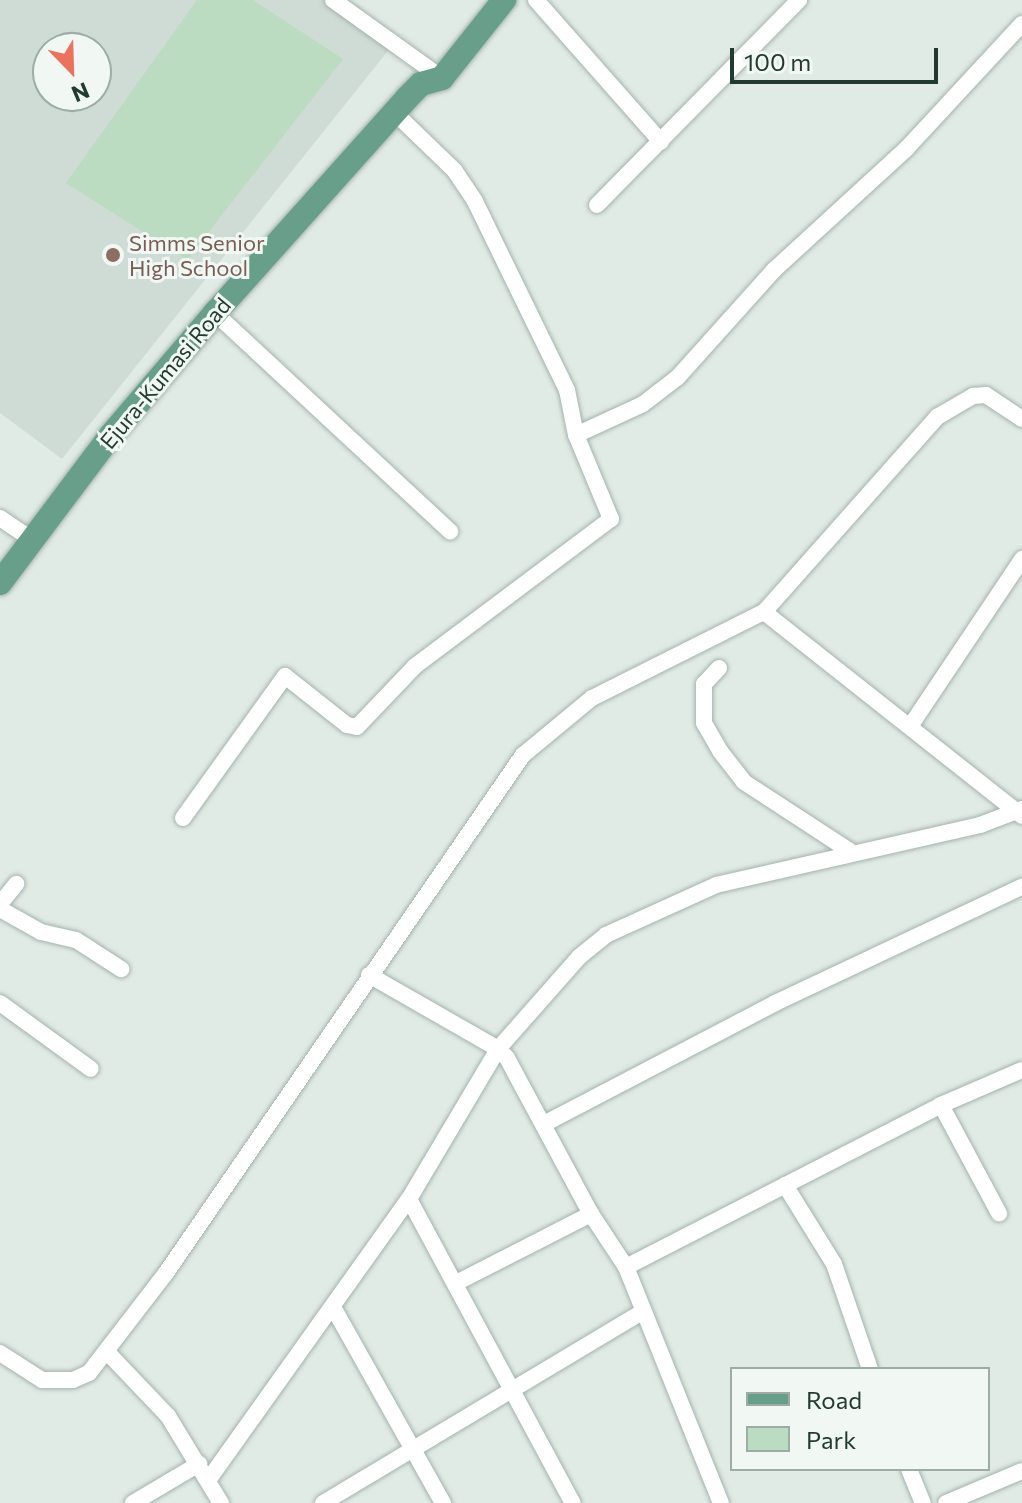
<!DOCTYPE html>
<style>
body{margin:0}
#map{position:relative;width:1022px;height:1503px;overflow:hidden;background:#e1ebe6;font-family:Commissioner,sans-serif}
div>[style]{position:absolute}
.built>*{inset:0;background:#cfdbd5}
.green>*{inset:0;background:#bbdcc0}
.roads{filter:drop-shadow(0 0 2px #a4b3ac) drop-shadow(0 0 2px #a4b3ac)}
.minor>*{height:16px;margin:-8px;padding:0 8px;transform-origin:8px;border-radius:8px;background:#fff}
.primary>*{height:24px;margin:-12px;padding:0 12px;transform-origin:12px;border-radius:12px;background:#679f8b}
.dots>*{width:22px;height:22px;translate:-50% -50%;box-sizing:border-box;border:4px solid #f1f8f4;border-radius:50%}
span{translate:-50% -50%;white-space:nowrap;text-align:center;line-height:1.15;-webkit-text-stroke:6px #f1f8f4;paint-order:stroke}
.education-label{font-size:22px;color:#785e54}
.left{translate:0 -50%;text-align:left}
.street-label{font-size:22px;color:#223b32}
.legend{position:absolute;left:730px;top:1367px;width:260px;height:104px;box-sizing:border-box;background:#f1f8f4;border:2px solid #9eaca6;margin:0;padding:10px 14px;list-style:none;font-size:24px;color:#223b32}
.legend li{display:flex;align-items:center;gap:16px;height:40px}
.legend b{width:40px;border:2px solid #9eaca6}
.north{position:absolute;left:32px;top:32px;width:80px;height:80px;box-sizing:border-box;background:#f1f8f4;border:2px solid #9eaca6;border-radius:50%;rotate:157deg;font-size:22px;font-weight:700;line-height:32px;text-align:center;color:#223b32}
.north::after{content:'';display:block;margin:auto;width:28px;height:36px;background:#ed725d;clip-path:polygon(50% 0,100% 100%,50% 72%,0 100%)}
.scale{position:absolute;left:730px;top:48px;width:208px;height:36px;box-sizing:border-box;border:4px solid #223b32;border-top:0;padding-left:10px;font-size:24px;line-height:28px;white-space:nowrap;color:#223b32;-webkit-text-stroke:6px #f1f8f4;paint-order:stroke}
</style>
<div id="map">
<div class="built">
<div style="clip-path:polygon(evenodd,0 0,336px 0,391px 47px,62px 459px,0 413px,0 0,48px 48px,96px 48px,96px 96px,48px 96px,48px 48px)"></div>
</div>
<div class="green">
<div style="clip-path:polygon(197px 0,253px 0,343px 59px,187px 260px,66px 183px)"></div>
</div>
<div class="roads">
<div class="minor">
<div style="left:333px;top:0;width:134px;rotate:35.6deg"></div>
<div style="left:536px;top:0;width:189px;rotate:48.6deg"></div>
<div style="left:597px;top:205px;width:288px;rotate:-45.4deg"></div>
<div style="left:215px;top:313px;width:321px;rotate:42.9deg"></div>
<div style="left:576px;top:435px;width:74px;rotate:-24.8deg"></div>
<div style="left:643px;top:404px;width:44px;rotate:-37.6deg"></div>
<div style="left:678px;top:377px;width:144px;rotate:-48.1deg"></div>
<div style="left:774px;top:270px;width:180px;rotate:-42.5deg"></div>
<div style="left:907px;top:148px;width:169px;rotate:-47.2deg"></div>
<div style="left:0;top:518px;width:40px;rotate:34deg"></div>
<div style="left:764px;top:612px;width:261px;rotate:-48.4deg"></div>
<div style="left:937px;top:417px;width:42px;rotate:-30.3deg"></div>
<div style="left:973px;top:396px;width:13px;rotate:-4deg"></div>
<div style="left:986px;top:395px;width:43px;rotate:33.7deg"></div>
<div style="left:719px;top:668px;width:22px;rotate:133deg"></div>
<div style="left:704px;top:684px;width:39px;rotate:90deg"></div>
<div style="left:704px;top:723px;width:32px;rotate:60deg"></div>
<div style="left:720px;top:751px;width:39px;rotate:52deg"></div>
<div style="left:744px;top:782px;width:126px;rotate:33.1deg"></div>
<div style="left:911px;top:725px;width:200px;rotate:-56.2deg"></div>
<div style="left:183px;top:818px;width:175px;rotate:-54.3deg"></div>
<div style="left:285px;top:676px;width:79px;rotate:38.3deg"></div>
<div style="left:347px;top:725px;width:10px;rotate:11deg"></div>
<div style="left:357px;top:727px;width:84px;rotate:-46.4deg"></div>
<div style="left:415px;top:666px;width:245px;rotate:-36.9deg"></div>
<div style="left:611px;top:519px;width:91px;rotate:-112.6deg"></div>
<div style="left:576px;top:435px;width:46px;rotate:-101.3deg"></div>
<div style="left:567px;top:390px;width:210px;rotate:-116deg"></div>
<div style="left:475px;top:201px;width:37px;rotate:-124deg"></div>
<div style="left:454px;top:170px;width:83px;rotate:-136deg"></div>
<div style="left:0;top:904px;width:26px;rotate:-51deg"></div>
<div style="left:0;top:909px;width:47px;rotate:29.3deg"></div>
<div style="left:41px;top:932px;width:36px;rotate:13deg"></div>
<div style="left:76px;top:940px;width:54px;rotate:32.8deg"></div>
<div style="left:369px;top:975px;width:149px;rotate:29.8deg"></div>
<div style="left:498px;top:1049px;width:13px;rotate:45deg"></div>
<div style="left:507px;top:1058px;width:177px;rotate:61.7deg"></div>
<div style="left:591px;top:1214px;width:64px;rotate:56.6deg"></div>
<div style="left:626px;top:1267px;width:254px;rotate:68.1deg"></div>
<div style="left:0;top:1003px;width:112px;rotate:36deg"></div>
<div style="left:941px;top:1105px;width:123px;rotate:61.8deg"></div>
<div style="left:544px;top:1124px;width:261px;rotate:-27.6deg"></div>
<div style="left:775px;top:1003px;width:273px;rotate:-25.2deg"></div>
<div style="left:785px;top:1185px;width:93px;rotate:58.2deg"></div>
<div style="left:834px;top:1264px;width:111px;rotate:71.1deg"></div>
<div style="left:409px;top:1199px;width:345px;rotate:61.7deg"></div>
<div style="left:626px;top:1267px;width:354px;rotate:-27.2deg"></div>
<div style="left:941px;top:1105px;width:88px;rotate:-23.4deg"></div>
<div style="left:456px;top:1283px;width:152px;rotate:-27.1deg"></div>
<div style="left:333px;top:1307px;width:225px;rotate:60.7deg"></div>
<div style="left:0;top:1353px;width:50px;rotate:32.7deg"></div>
<div style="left:42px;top:1380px;width:31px"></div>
<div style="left:73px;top:1380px;width:17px;rotate:-24deg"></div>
<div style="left:89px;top:1373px;width:126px;rotate:-52.4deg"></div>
<div style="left:166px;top:1273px;width:629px;rotate:-55.43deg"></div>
<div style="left:523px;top:755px;width:89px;rotate:-39.6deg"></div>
<div style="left:592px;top:698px;width:192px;rotate:-26.6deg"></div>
<div style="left:764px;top:612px;width:329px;rotate:38.3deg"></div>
<div style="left:108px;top:1353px;width:87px;rotate:46.4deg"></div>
<div style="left:168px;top:1416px;width:102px;rotate:58.7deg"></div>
<div style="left:909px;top:1469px;width:37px;rotate:68deg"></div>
<div style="left:209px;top:1479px;width:344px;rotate:-54.5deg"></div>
<div style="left:409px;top:1199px;width:174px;rotate:-59.3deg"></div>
<div style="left:498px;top:1049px;width:123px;rotate:-48.6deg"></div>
<div style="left:579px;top:957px;width:35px;rotate:-39deg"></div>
<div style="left:606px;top:935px;width:121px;rotate:-24.4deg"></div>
<div style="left:716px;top:885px;width:271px;rotate:-12.8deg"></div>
<div style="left:980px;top:825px;width:45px;rotate:-20.9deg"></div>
<div style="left:133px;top:1503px;width:77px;rotate:-30.6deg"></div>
<div style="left:323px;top:1503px;width:370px;rotate:-30.9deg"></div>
<div style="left:946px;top:1503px;width:82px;rotate:-22.8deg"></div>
</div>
<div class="primary">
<div style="left:0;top:583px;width:186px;rotate:-53.1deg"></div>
<div style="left:112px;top:434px;width:159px;rotate:-49.6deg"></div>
<div style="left:215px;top:313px;width:288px;rotate:-48.2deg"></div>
<div style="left:407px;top:98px;width:20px;rotate:-45deg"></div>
<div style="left:421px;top:84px;width:22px;rotate:-16deg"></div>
<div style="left:442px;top:78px;width:100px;rotate:-51.5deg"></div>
</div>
</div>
<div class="dots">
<div style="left:113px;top:255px;background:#8d6e63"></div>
</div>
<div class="education-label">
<span class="left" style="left:129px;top:255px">Simms Senior<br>High School</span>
</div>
<div class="street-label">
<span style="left:165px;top:373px;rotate:-50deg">Ejura-Kumasi Road</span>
</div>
<ul class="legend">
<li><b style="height:10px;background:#679f8b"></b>Road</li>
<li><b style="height:22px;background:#bbdcc0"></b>Park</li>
</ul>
<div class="north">N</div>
<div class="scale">100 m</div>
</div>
